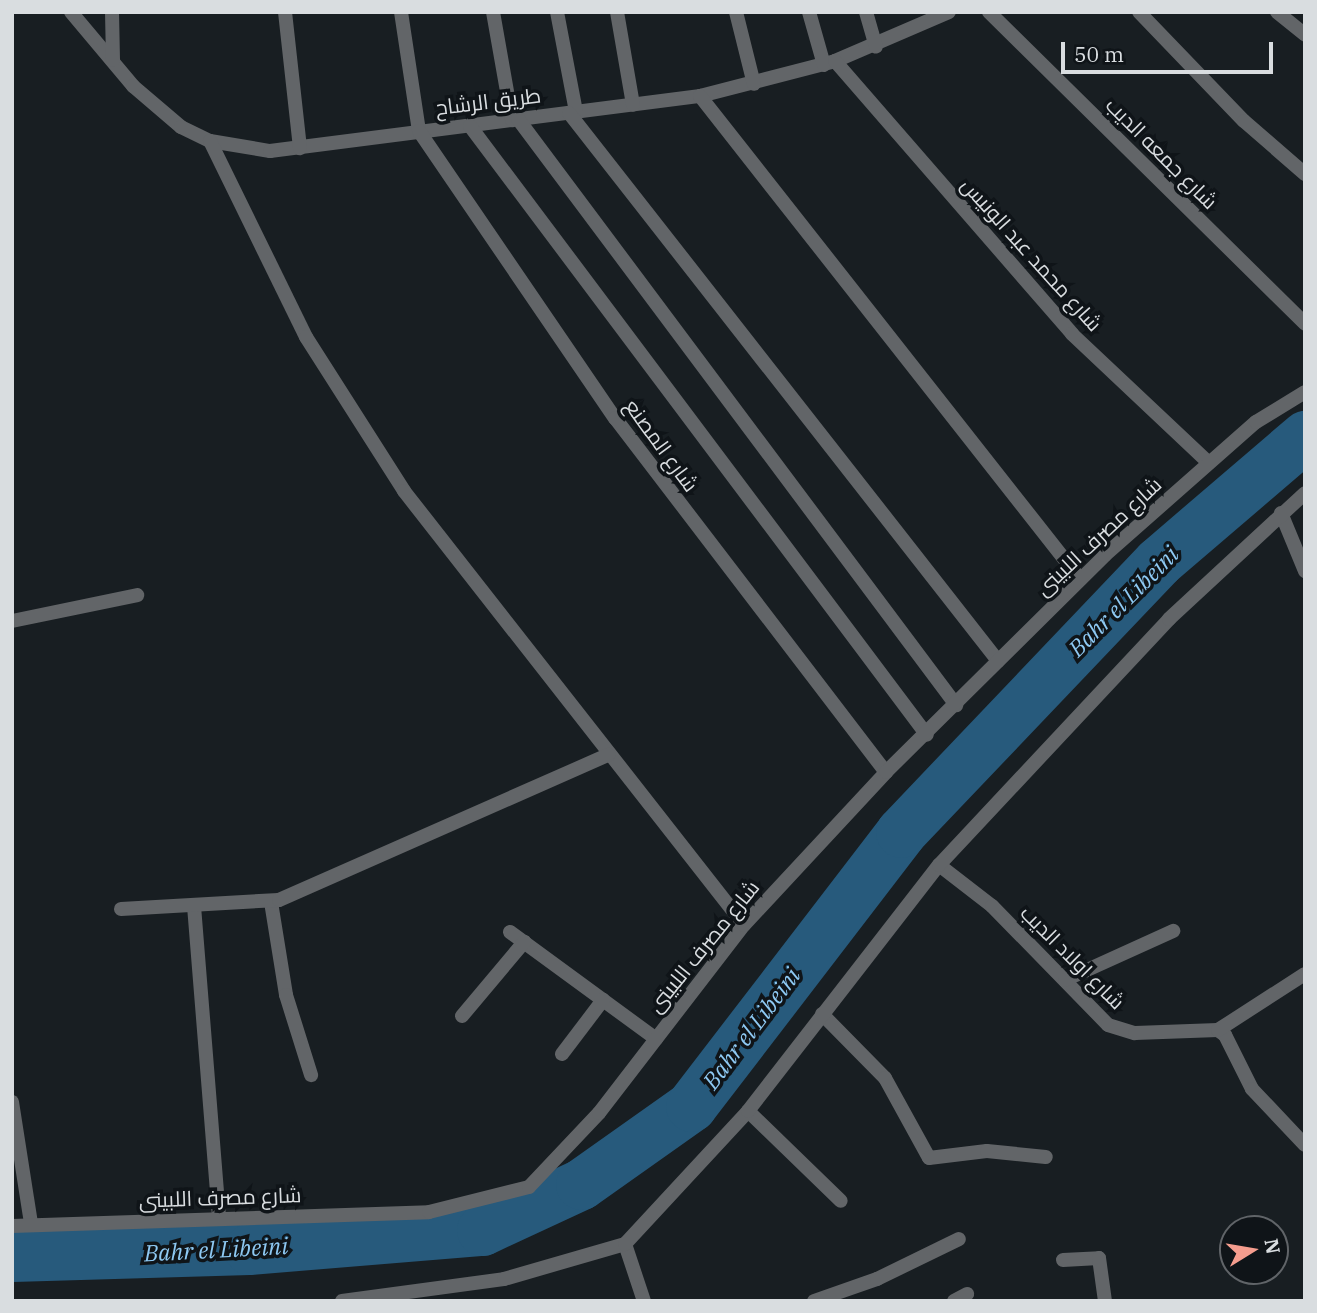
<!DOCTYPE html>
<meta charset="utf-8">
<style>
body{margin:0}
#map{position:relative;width:1317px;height:1313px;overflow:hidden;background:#181e22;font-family:"IBM Plex Serif",Cairo,serif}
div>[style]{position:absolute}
.river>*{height:51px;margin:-25.5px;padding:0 25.5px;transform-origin:25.5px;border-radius:25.5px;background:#275a7c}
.service>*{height:14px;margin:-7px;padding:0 7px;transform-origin:7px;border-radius:7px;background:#626568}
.minor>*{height:14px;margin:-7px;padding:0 7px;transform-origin:7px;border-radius:7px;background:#626568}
span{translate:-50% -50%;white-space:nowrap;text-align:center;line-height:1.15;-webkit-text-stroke:7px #0f1418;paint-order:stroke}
.street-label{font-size:21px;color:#d9dde0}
.water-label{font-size:23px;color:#8ec9f3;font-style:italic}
.frame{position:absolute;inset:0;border:14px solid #d9dde0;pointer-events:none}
.north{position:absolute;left:1219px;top:1215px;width:70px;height:70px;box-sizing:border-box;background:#0f1418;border:2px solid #606468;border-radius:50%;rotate:79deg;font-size:19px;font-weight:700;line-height:28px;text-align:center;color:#d9dde0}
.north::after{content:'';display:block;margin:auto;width:24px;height:32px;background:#f59d8e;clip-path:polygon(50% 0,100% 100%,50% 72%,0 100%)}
.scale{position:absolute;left:1061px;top:42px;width:212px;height:32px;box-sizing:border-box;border:4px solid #d9dde0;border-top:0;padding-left:9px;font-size:21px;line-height:24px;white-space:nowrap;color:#d9dde0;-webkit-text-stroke:5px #0f1418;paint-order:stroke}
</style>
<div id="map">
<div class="river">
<div style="left:12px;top:1256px;width:237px;rotate:-1.7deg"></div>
<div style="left:249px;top:1249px;width:234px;rotate:-4.7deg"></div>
<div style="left:482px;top:1230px;width:109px;rotate:-24.9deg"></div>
<div style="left:581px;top:1184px;width:135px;rotate:-35.3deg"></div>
<div style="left:691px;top:1106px;width:345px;rotate:-52.5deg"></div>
<div style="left:901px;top:832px;width:373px;rotate:-46.4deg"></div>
<div style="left:1158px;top:562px;width:194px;rotate:-40.6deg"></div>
</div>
<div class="service">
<div style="left:510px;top:932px;width:181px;rotate:36.2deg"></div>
<div style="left:462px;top:1016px;width:97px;rotate:-50deg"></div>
<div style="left:562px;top:1054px;width:68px;rotate:-52.8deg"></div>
</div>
<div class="minor">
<div style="left:71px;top:12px;width:97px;rotate:50deg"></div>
<div style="left:133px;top:86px;width:63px;rotate:40.5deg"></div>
<div style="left:181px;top:127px;width:32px;rotate:26deg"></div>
<div style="left:210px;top:141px;width:61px;rotate:9.5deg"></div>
<div style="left:270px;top:151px;width:434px;rotate:-7.3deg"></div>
<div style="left:700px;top:96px;width:139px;rotate:-14.5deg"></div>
<div style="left:835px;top:61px;width:124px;rotate:-23.3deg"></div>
<div style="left:112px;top:12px;width:48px;rotate:88.8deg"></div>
<div style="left:285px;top:12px;width:137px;rotate:83.7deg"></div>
<div style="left:401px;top:12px;width:120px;rotate:81.4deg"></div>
<div style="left:419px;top:131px;width:348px;rotate:55.7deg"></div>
<div style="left:615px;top:418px;width:446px;rotate:52.6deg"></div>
<div style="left:493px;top:12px;width:110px;rotate:80deg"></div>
<div style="left:557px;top:12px;width:102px;rotate:79.2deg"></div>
<div style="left:617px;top:12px;width:94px;rotate:80.2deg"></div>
<div style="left:736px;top:12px;width:74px;rotate:76deg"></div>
<div style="left:809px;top:12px;width:55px;rotate:74.2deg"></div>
<div style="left:866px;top:12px;width:36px;rotate:74deg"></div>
<div style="left:989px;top:12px;width:444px;rotate:44.6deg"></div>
<div style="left:1139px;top:12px;width:151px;rotate:46.1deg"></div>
<div style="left:1244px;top:121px;width:81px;rotate:41deg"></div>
<div style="left:1277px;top:12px;width:36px;rotate:39deg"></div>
<div style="left:835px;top:61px;width:362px;rotate:49deg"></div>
<div style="left:1072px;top:334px;width:188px;rotate:43.3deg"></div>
<div style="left:700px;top:96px;width:615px;rotate:51.81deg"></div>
<div style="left:569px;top:113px;width:696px;rotate:51.94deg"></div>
<div style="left:518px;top:119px;width:732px;rotate:53.22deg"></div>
<div style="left:470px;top:126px;width:761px;rotate:53.12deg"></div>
<div style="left:210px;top:141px;width:218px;rotate:63.9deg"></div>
<div style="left:306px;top:337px;width:183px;rotate:57.5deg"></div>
<div style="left:404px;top:491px;width:551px;rotate:51.92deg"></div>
<div style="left:1281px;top:513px;width:63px;rotate:67.5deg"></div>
<div style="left:12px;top:621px;width:128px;rotate:-11.7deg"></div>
<div style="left:939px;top:865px;width:67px;rotate:37.7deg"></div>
<div style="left:992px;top:906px;width:166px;rotate:45.7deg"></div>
<div style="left:1108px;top:1025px;width:28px;rotate:17deg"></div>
<div style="left:1135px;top:1033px;width:83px;rotate:-2.1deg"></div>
<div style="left:1218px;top:1030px;width:9px;rotate:36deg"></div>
<div style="left:1225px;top:1035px;width:60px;rotate:63.4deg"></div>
<div style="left:1252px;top:1089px;width:77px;rotate:46.6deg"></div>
<div style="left:271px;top:902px;width:94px;rotate:80.8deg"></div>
<div style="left:286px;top:995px;width:84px;rotate:72.6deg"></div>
<div style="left:194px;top:906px;width:312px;rotate:85.4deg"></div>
<div style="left:121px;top:909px;width:158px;rotate:-3.3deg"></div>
<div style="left:279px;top:900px;width:360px;rotate:-23.8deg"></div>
<div style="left:1065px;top:980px;width:119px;rotate:-24.4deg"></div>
<div style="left:822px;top:1014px;width:90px;rotate:45.5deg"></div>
<div style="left:885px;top:1078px;width:91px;rotate:61.2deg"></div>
<div style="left:929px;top:1158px;width:58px;rotate:-6.9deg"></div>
<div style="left:987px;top:1151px;width:59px;rotate:5.8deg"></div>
<div style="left:1218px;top:1030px;width:103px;rotate:-32.8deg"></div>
<div style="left:12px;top:1102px;width:123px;rotate:81.1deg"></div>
<div style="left:748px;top:1111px;width:129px;rotate:44.1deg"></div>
<div style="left:12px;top:1226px;width:417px;rotate:-1.9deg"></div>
<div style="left:429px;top:1212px;width:103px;rotate:-14deg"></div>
<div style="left:529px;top:1187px;width:102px;rotate:-46.6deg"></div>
<div style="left:599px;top:1113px;width:237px;rotate:-52.4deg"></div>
<div style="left:744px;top:925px;width:209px;rotate:-47.1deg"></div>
<div style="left:886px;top:772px;width:308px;rotate:-44.7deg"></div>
<div style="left:1105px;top:555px;width:201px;rotate:-41.4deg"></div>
<div style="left:1256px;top:422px;width:57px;rotate:-31.5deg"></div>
<div style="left:625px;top:1244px;width:60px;rotate:71.6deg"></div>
<div style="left:1063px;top:1260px;width:36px;rotate:-3deg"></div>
<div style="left:1099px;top:1258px;width:43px;rotate:82.1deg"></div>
<div style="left:342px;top:1301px;width:163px;rotate:-7.7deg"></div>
<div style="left:504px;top:1279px;width:126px;rotate:-16.1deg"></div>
<div style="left:625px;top:1244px;width:181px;rotate:-47.2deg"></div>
<div style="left:748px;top:1111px;width:311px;rotate:-52.2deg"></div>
<div style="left:939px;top:865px;width:337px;rotate:-46.9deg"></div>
<div style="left:1169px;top:619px;width:185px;rotate:-42.8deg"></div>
<div style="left:814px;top:1301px;width:67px;rotate:-19.2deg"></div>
<div style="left:877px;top:1279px;width:91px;rotate:-26deg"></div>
<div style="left:954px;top:1301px;width:15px;rotate:-28deg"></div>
</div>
<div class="street-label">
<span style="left:488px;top:101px;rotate:-7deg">طريق الرشاح</span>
<span style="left:1162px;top:153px;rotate:45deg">شارع جمعه الديب</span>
<span style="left:1032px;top:254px;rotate:48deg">شارع محمد عبد الونيس</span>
<span style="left:662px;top:445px;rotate:54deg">شارع المصنع</span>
<span style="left:1098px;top:536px;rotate:-43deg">شارع مصرف اللبينى</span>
<span style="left:703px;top:946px;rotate:-51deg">شارع مصرف اللبينى</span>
<span style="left:1073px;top:957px;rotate:45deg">شارع اولاد الديب</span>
<span style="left:220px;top:1197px;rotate:-2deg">شارع مصرف اللبينى</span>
</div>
<div class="water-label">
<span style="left:1123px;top:601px;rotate:-45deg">Bahr el Libeini</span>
<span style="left:751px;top:1028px;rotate:-53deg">Bahr el Libeini</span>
<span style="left:216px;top:1249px;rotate:-3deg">Bahr el Libeini</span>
</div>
<div class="frame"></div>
<div class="north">N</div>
<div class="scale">50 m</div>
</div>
